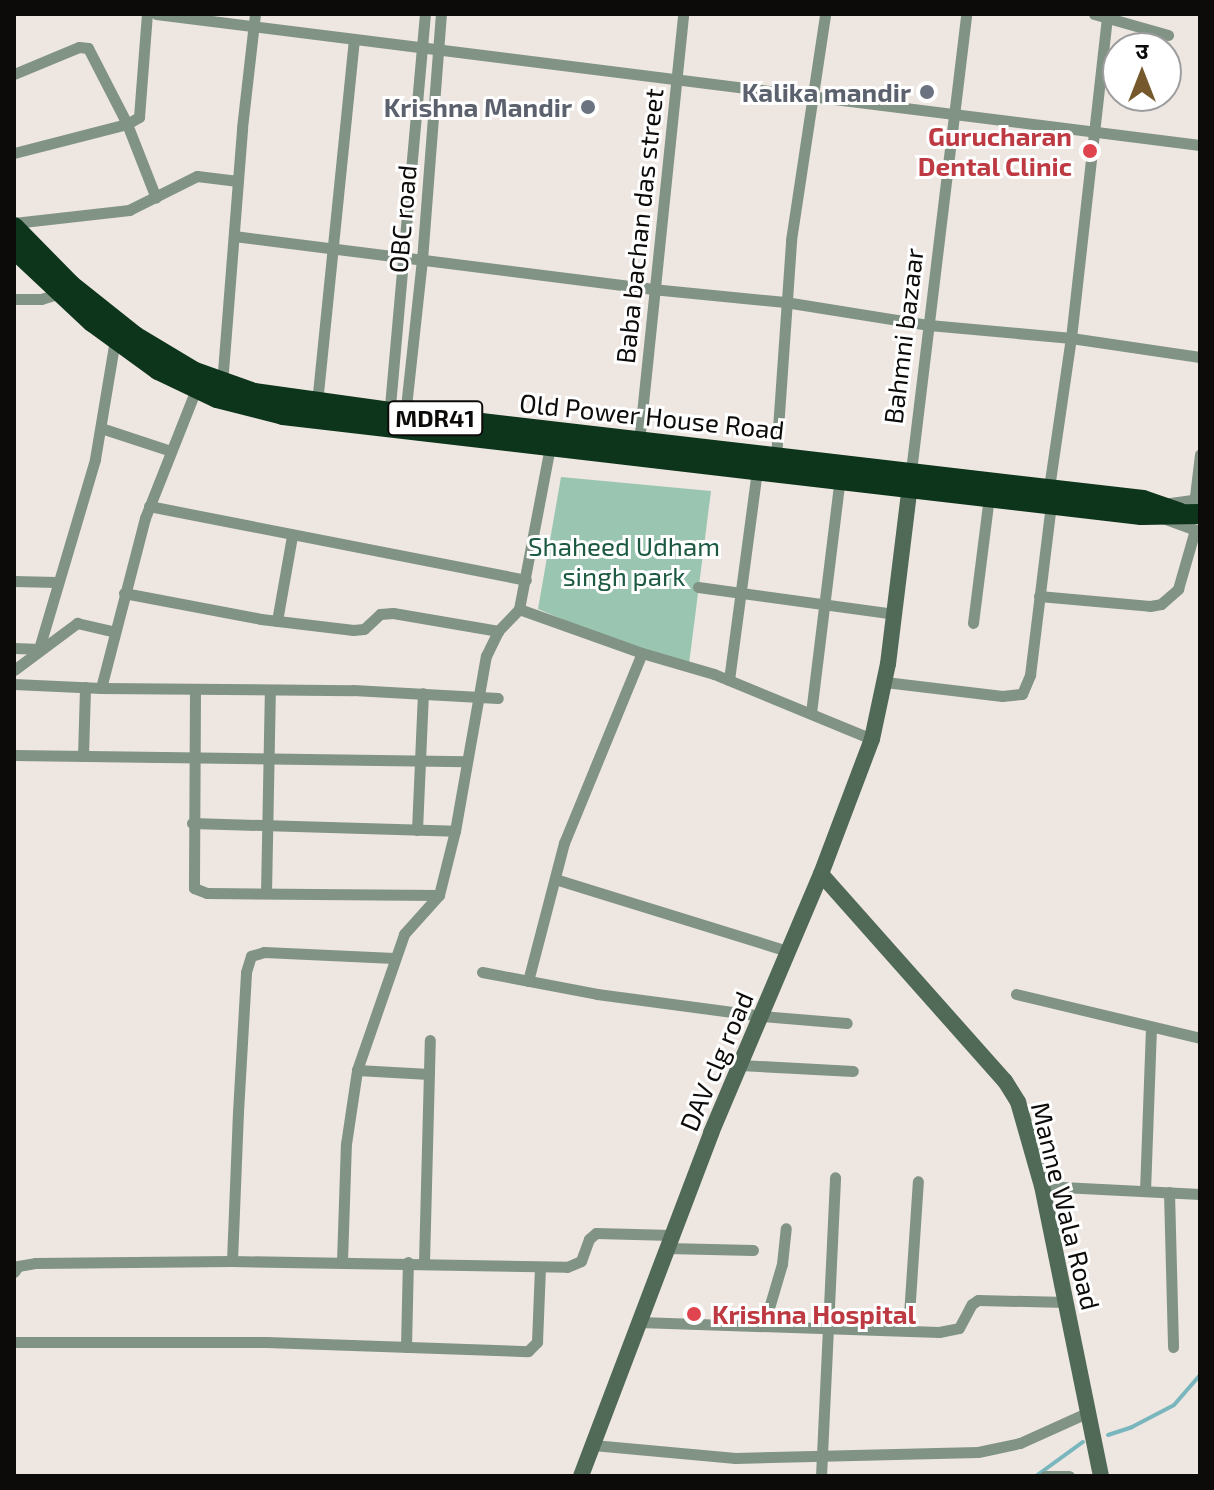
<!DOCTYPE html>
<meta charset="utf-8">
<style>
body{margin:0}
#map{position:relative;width:1214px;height:1490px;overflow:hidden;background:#eee6e1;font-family:"Exo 2","Noto Sans Devanagari",sans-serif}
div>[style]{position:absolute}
.green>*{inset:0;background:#9ac6b1}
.stream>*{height:4px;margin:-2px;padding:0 2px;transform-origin:2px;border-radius:2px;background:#79b6bd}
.street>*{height:11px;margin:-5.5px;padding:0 5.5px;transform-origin:5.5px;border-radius:5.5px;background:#819385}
.secondary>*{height:16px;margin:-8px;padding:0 8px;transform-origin:8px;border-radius:8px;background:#506a57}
.highway>*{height:20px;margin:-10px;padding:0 10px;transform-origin:10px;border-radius:10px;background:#0d351c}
.dots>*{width:22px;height:22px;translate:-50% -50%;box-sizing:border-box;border:4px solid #fff;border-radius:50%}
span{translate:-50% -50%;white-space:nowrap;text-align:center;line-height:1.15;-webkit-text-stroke:6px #fff;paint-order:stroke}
.shield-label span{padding:2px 6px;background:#fff;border:2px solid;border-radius:6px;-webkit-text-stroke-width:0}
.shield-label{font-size:24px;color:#0d0b09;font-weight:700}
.worship-label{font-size:26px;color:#5b616d;font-weight:700}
.right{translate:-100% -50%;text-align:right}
.health-label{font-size:26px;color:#be3a42;font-weight:700}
.left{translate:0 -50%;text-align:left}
.street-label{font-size:26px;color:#0d0b09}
.park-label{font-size:26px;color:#1c5941}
.frame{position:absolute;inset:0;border:16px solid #0d0b09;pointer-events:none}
.north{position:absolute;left:1102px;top:32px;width:80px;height:80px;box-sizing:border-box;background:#fff;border:2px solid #9e9d9d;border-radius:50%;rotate:0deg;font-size:22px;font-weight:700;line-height:32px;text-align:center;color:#0d0b09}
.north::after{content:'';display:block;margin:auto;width:28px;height:36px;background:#75582c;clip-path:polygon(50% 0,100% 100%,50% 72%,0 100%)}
</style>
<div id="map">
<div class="green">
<div style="clip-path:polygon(561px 477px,711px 491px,688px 672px,538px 609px)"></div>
</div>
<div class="stream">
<div style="left:1108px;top:1435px;width:25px;rotate:-18deg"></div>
<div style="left:1132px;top:1427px;width:47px;rotate:-27.6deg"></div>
<div style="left:1174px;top:1405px;width:40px;rotate:-49deg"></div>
<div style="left:1036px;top:1476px;width:58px;rotate:-35.9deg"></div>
</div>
<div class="street">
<div style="left:156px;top:14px;width:1052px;rotate:7.15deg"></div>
<div style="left:1094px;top:14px;width:77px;rotate:15.8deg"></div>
<div style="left:14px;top:74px;width:70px;rotate:-22.6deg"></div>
<div style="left:79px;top:47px;width:9px;rotate:6deg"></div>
<div style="left:88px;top:48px;width:85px;rotate:62.8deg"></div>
<div style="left:127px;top:124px;width:79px;rotate:68.6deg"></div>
<div style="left:14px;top:153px;width:117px;rotate:-14.4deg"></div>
<div style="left:127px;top:124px;width:14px;rotate:-30deg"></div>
<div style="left:139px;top:117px;width:103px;rotate:-85.6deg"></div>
<div style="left:14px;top:223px;width:116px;rotate:-6.4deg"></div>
<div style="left:129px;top:210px;width:76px;rotate:-26.6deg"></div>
<div style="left:197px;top:176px;width:41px;rotate:7deg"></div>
<div style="left:234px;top:236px;width:421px;rotate:7.2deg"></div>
<div style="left:652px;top:289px;width:134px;rotate:5.6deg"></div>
<div style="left:785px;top:302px;width:146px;rotate:9.1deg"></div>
<div style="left:929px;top:325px;width:143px;rotate:5.2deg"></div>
<div style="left:1071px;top:338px;width:130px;rotate:8.4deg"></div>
<div style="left:14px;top:299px;width:27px"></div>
<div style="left:41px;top:299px;width:24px;rotate:-17deg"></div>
<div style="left:222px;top:384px;width:257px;rotate:-85.5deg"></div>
<div style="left:242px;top:128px;width:115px;rotate:-83.5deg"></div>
<div style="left:317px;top:403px;width:365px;rotate:-84.2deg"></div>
<div style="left:405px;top:416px;width:157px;rotate:-83.8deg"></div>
<div style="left:422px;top:260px;width:247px;rotate:-85.6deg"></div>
<div style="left:389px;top:417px;width:405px;rotate:-84.9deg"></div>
<div style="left:101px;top:428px;width:74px;rotate:18.2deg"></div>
<div style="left:639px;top:442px;width:430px;rotate:-84.1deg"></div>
<div style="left:776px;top:457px;width:218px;rotate:-86deg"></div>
<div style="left:791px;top:240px;width:229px;rotate:-81.4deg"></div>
<div style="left:911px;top:471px;width:460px;rotate:-83.1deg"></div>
<div style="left:1049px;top:488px;width:152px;rotate:-81.7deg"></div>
<div style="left:1071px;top:338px;width:321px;rotate:-83.6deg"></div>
<div style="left:1163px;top:504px;width:37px;rotate:-8deg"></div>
<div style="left:149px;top:506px;width:384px;rotate:11.1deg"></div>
<div style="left:1193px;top:513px;width:59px;rotate:-83.2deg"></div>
<div style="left:1163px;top:518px;width:38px;rotate:20deg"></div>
<div style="left:14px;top:581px;width:42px;rotate:1.4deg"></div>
<div style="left:698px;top:587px;width:198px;rotate:7.8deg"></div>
<div style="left:124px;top:593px;width:139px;rotate:10.7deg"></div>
<div style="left:261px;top:619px;width:93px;rotate:6.8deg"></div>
<div style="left:353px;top:630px;width:11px;rotate:-5deg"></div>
<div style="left:364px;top:629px;width:22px;rotate:-43deg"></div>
<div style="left:380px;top:614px;width:13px;rotate:-4deg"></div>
<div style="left:393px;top:613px;width:107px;rotate:9.7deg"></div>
<div style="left:1039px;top:596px;width:111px;rotate:5.1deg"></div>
<div style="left:1150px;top:606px;width:11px;rotate:-10deg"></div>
<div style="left:1161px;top:604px;width:23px;rotate:-41deg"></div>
<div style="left:1178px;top:589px;width:61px;rotate:-73.9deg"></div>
<div style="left:519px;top:609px;width:131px;rotate:19.7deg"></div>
<div style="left:642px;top:653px;width:75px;rotate:16.3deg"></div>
<div style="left:714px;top:674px;width:171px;rotate:22.4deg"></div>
<div style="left:277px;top:621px;width:86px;rotate:-80deg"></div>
<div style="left:973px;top:623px;width:127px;rotate:-82.8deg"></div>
<div style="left:14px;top:648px;width:25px;rotate:2deg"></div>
<div style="left:38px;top:652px;width:201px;rotate:-73.5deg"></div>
<div style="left:95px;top:459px;width:121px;rotate:-80.5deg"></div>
<div style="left:14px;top:670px;width:79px;rotate:-36.7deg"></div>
<div style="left:77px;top:623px;width:37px;rotate:13deg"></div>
<div style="left:729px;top:680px;width:213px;rotate:-82.4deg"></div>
<div style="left:885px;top:682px;width:118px;rotate:6.8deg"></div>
<div style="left:1002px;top:696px;width:20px;rotate:-6deg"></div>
<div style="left:1022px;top:694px;width:21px;rotate:-67deg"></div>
<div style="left:1030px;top:675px;width:171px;rotate:-83deg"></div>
<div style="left:14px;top:684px;width:87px;rotate:2.6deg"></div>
<div style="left:101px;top:688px;width:252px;rotate:0.5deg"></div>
<div style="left:353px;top:690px;width:145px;rotate:3.2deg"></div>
<div style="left:101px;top:688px;width:176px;rotate:-75.5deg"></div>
<div style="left:145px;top:518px;width:139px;rotate:-68.4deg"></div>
<div style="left:195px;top:690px;width:198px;rotate:90.3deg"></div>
<div style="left:194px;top:888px;width:14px;rotate:21deg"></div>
<div style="left:207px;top:893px;width:232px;rotate:0.5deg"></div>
<div style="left:811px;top:713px;width:237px;rotate:-83deg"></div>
<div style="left:14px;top:755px;width:453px;rotate:0.8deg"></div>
<div style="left:83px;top:756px;width:69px;rotate:-88.3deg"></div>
<div style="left:192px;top:823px;width:263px;rotate:1.7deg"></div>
<div style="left:417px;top:830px;width:137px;rotate:-87.5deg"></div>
<div style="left:555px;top:879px;width:244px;rotate:17.2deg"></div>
<div style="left:266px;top:893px;width:203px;rotate:-88.9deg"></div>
<div style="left:482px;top:972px;width:117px;rotate:10.8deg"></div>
<div style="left:597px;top:994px;width:165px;rotate:7.6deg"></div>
<div style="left:761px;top:1016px;width:86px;rotate:4.7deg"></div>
<div style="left:528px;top:981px;width:143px;rotate:-75.4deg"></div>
<div style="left:564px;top:843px;width:205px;rotate:-67.7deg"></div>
<div style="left:1016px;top:994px;width:189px;rotate:13.4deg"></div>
<div style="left:740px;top:1065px;width:113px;rotate:3deg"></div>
<div style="left:357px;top:1070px;width:72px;rotate:3.2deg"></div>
<div style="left:1042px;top:1186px;width:158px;rotate:2.9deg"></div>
<div style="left:1145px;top:1191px;width:164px;rotate:-87.9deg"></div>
<div style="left:1169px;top:1192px;width:155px;rotate:88.5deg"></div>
<div style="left:667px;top:1248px;width:86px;rotate:1.3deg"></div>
<div style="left:232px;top:1261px;width:335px;rotate:1deg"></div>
<div style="left:567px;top:1267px;width:15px;rotate:-23deg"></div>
<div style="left:581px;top:1261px;width:23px;rotate:-70deg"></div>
<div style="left:589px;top:1239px;width:9px;rotate:-41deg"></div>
<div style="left:596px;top:1233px;width:76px;rotate:1.5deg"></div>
<div style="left:342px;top:1262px;width:118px;rotate:-88.1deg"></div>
<div style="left:346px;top:1144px;width:75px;rotate:-81.5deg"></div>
<div style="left:357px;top:1070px;width:144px;rotate:-70.9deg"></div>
<div style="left:404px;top:934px;width:52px;rotate:-48.1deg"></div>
<div style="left:439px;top:895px;width:66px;rotate:-76deg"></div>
<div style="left:455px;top:831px;width:178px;rotate:-80deg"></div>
<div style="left:486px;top:656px;width:28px;rotate:-64deg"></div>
<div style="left:498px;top:631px;width:30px;rotate:-46deg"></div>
<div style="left:519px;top:609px;width:166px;rotate:-79.2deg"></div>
<div style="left:424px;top:1262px;width:222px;rotate:-88.5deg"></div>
<div style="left:14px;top:1272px;width:7px;rotate:-56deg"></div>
<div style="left:18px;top:1266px;width:17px;rotate:-10deg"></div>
<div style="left:35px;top:1263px;width:197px;rotate:-0.6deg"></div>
<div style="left:232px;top:1261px;width:149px;rotate:-87.7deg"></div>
<div style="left:238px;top:1112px;width:140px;rotate:-86.7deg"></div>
<div style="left:246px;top:972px;width:17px;rotate:-73deg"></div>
<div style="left:251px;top:956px;width:14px;rotate:-17deg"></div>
<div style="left:264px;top:952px;width:130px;rotate:2.6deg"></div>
<div style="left:639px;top:1322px;width:300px;rotate:1.9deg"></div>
<div style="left:939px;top:1332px;width:20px;rotate:-11deg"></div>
<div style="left:959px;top:1328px;width:27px;rotate:-62deg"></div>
<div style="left:972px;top:1304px;width:7px;rotate:-34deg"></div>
<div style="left:978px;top:1300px;width:88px;rotate:1.3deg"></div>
<div style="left:764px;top:1325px;width:64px;rotate:-73.6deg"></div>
<div style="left:782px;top:1264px;width:36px;rotate:-84deg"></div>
<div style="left:908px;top:1330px;width:149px;rotate:-86.2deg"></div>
<div style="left:14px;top:1342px;width:252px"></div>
<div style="left:266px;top:1342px;width:262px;rotate:2deg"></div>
<div style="left:528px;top:1351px;width:13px;rotate:-45deg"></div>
<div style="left:537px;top:1342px;width:75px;rotate:-87.7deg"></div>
<div style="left:406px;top:1347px;width:85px;rotate:-88.7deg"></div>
<div style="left:593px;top:1445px;width:143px;rotate:5.2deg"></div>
<div style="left:735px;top:1458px;width:243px;rotate:-1.4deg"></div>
<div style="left:978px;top:1452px;width:43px;rotate:-12.1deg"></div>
<div style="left:1020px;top:1443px;width:76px;rotate:-24.2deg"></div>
<div style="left:821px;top:1476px;width:299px;rotate:-87.3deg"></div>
<div style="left:1045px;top:1476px;width:24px"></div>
</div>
<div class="secondary">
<div style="left:821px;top:874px;width:277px;rotate:48.4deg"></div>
<div style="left:1005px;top:1081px;width:25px;rotate:58deg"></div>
<div style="left:1018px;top:1102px;width:87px;rotate:74.1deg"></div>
<div style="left:1042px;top:1186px;width:296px;rotate:78.5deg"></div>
<div style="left:581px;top:1476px;width:367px;rotate:-69.2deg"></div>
<div style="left:711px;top:1133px;width:281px;rotate:-67deg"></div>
<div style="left:821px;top:874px;width:144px;rotate:-69.3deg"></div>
<div style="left:872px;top:739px;width:77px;rotate:-78deg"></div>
<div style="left:888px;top:664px;width:189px;rotate:-83deg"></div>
</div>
<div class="highway">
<div style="left:14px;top:227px;width:81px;rotate:45.5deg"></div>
<div style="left:71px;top:285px;width:82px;rotate:38.6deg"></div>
<div style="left:135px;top:336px;width:70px;rotate:31deg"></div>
<div style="left:195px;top:372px;width:63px;rotate:19.6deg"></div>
<div style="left:254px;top:393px;width:152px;rotate:7.9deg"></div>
<div style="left:405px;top:414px;width:743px;rotate:6.65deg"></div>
<div style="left:1143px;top:500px;width:39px;rotate:19deg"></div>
<div style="left:14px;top:249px;width:107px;rotate:43.1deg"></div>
<div style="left:92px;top:322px;width:82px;rotate:36deg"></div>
<div style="left:158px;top:370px;width:65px;rotate:25.4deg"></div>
<div style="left:217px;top:398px;width:68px;rotate:14.4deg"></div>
<div style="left:283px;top:415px;width:864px;rotate:6.65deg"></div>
<div style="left:1141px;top:515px;width:59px;rotate:-1deg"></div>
</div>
<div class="dots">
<div style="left:927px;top:92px;background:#6b7280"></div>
<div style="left:588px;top:107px;background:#6b7280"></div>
<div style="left:1090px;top:151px;background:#e0444e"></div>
<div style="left:694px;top:1314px;background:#e0444e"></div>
</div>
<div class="shield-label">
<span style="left:435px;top:418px">MDR41</span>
</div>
<div class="worship-label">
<span class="right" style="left:911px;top:92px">Kalika mandir</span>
<span class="right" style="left:572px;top:107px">Krishna Mandir</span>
</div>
<div class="health-label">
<span class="right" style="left:1072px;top:151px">Gurucharan<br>Dental Clinic</span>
<span class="left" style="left:712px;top:1314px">Krishna Hospital</span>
</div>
<div class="street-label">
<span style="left:402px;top:219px;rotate:-85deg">OBC road</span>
<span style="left:639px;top:226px;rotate:-84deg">Baba bachan das street</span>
<span style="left:903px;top:336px;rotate:-83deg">Bahmni bazaar</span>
<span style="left:652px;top:416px;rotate:6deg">Old Power House Road</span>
<span style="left:716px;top:1061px;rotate:-67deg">DAV clg road</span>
<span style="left:1066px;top:1206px;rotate:76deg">Manne Wala Road</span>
</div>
<div class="park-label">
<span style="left:624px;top:561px">Shaheed Udham<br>singh park</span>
</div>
<div class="frame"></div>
<div class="north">उ</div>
</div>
